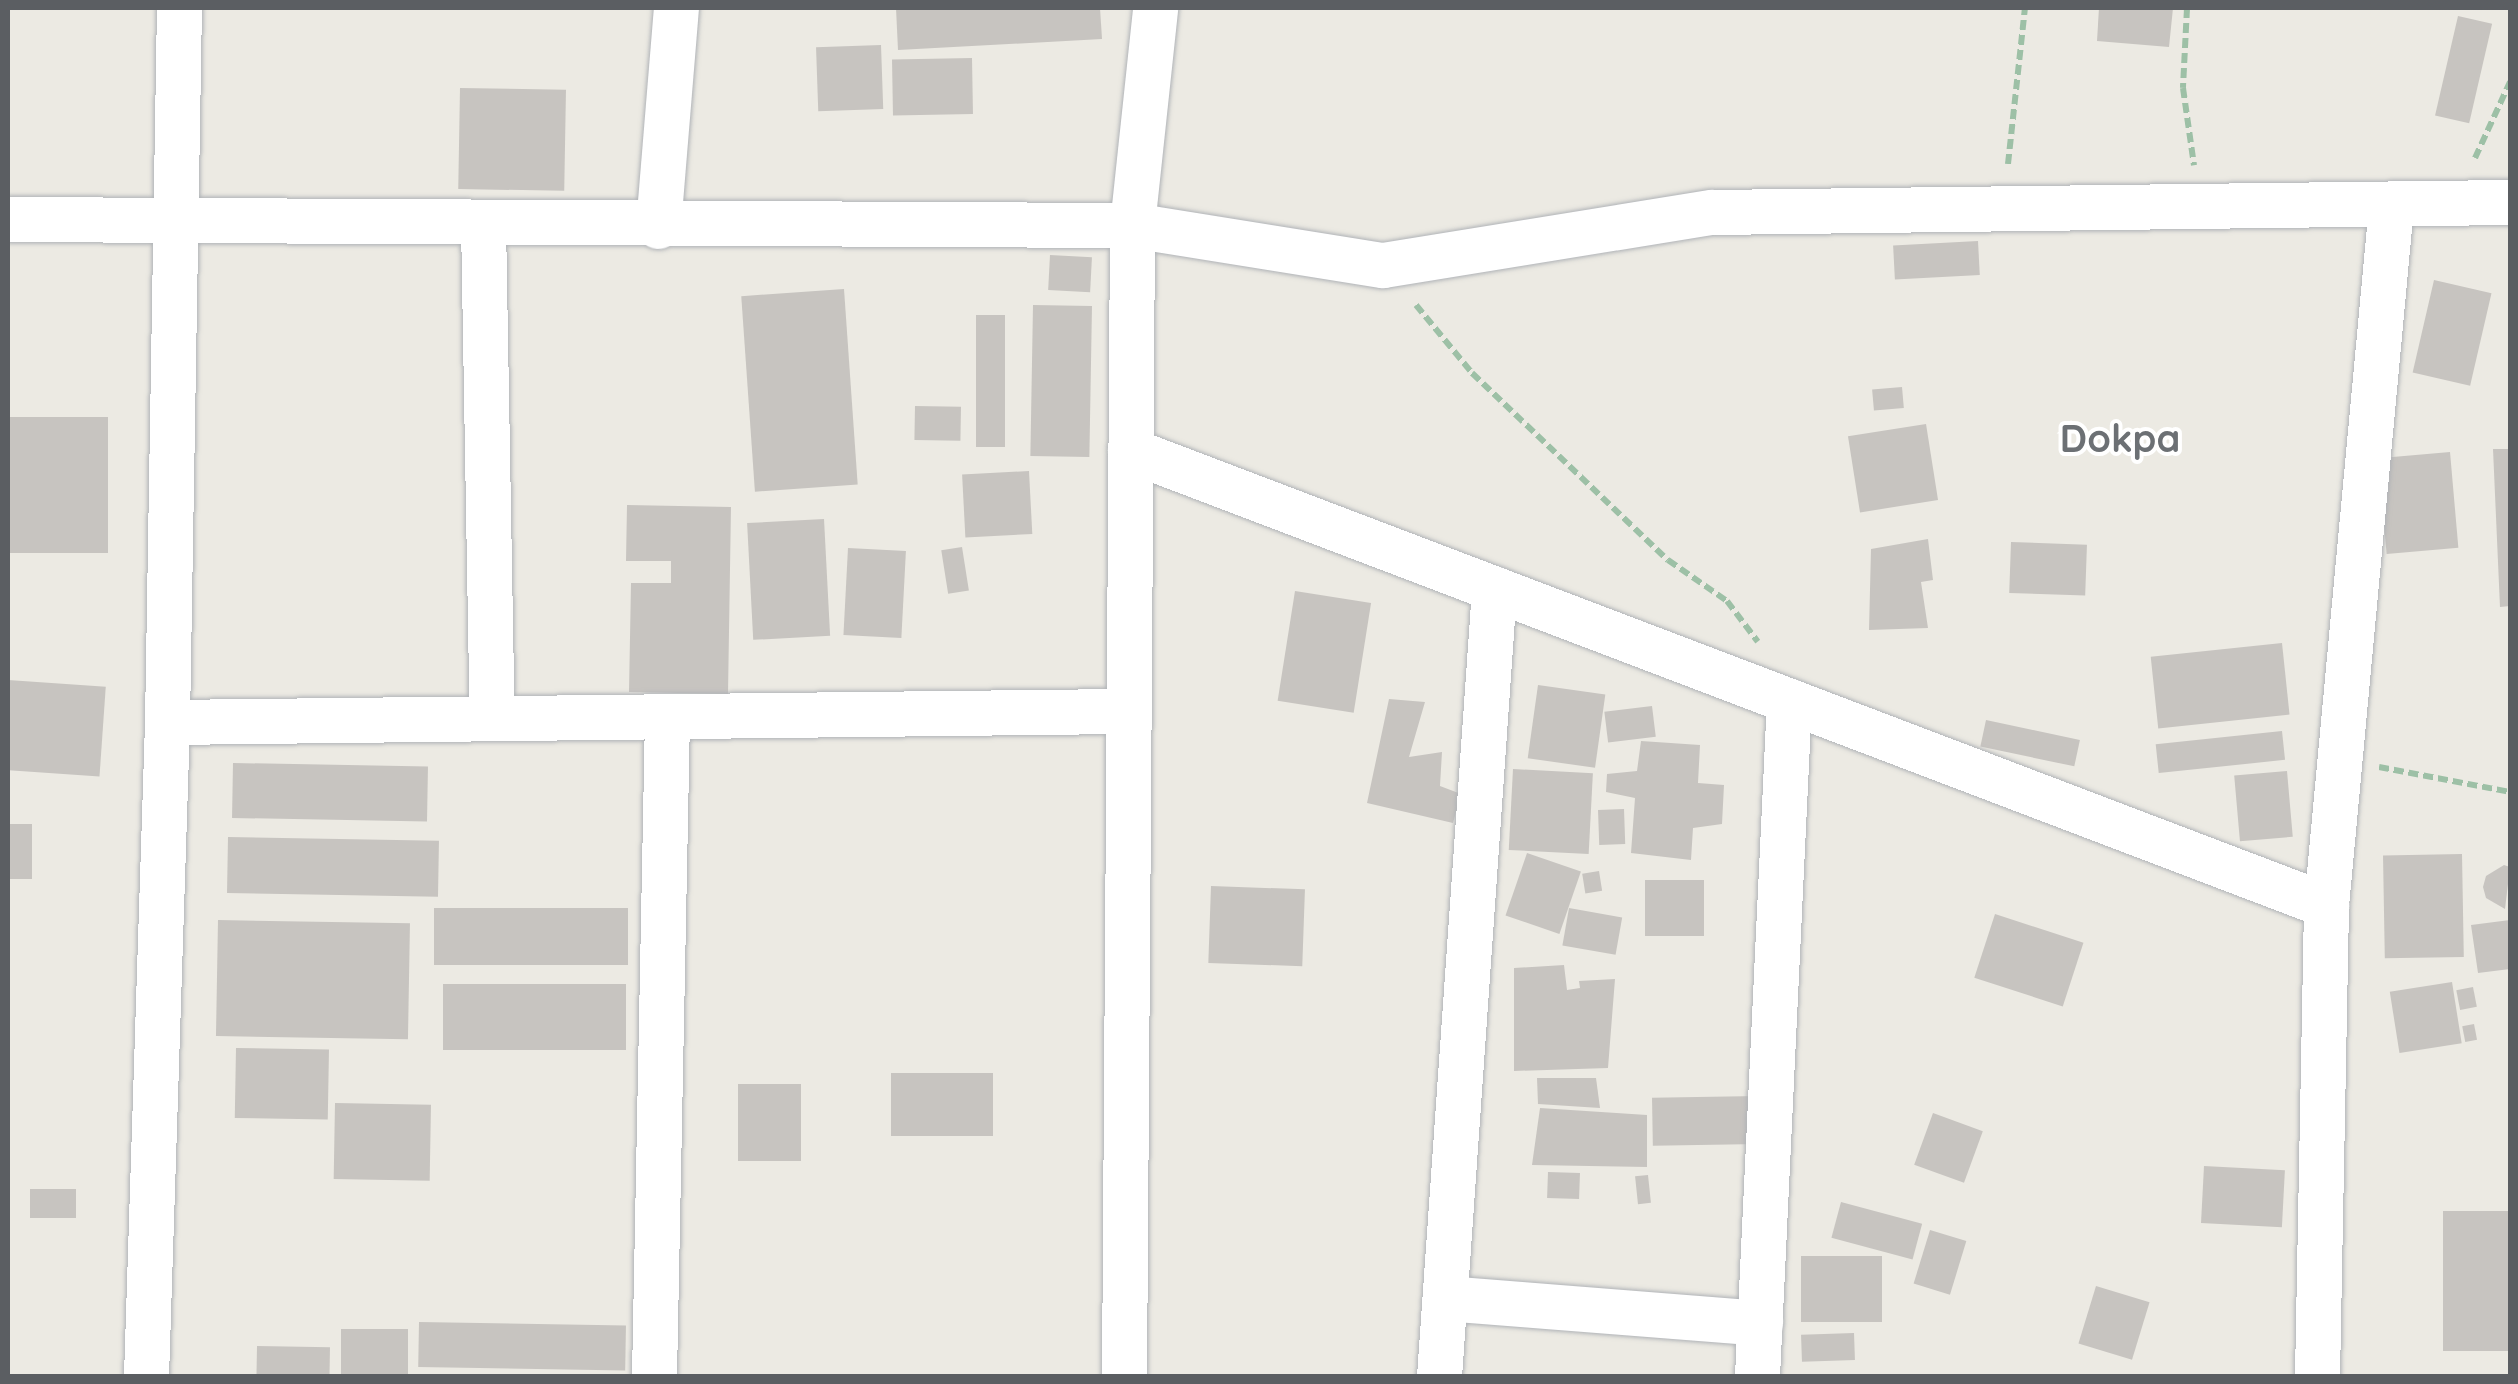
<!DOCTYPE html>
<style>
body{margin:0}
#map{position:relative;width:2518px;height:1384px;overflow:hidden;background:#eceae3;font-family:Quicksand,sans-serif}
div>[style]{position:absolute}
.building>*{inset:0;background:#c7c4c0;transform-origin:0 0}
.path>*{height:6px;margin-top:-3px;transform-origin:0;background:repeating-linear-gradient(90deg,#9dc0a6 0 10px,transparent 0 15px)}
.roads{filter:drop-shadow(0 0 2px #b0b3b7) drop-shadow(0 0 2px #b0b3b7)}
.minor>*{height:45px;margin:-22.5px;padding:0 22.5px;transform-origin:22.5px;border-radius:22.5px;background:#fff}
span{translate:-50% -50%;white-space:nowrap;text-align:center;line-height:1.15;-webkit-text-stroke:8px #fff;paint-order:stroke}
.quarter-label{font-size:38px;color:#6c7074;font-weight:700}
.frame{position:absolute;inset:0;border:10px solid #5b5e62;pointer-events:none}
</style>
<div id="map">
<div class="building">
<div style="clip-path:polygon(896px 8px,1100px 8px,1102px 39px,898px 50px)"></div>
<div style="clip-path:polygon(2099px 8px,2173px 8px,2169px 47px,2097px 41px)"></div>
<div style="left:2458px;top:16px;width:35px;height:102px;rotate:13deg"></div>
<div style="left:881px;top:45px;width:64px;height:65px;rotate:88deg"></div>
<div style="left:972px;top:58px;width:56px;height:80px;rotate:89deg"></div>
<div style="left:460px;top:88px;width:106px;height:101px;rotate:1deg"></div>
<div style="left:1978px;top:241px;width:34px;height:85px;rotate:87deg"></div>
<div style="left:1050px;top:255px;width:42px;height:35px;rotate:3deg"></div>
<div style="left:2434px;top:280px;width:59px;height:95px;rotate:13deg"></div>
<div style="left:844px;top:289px;width:196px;height:103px;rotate:86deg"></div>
<div style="left:1033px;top:305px;width:59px;height:151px;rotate:1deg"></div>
<div style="left:976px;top:315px;width:29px;height:132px"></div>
<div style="left:1902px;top:387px;width:21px;height:30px;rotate:85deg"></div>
<div style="left:915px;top:406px;width:46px;height:34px;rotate:1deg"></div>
<div style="left:8px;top:417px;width:100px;height:136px"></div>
<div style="left:1926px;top:424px;width:77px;height:79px;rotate:81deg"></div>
<div style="clip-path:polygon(2493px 449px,2510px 449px,2510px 606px,2500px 607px)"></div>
<div style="left:2450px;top:452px;width:96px;height:72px;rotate:85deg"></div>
<div style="left:1029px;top:471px;width:63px;height:67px;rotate:87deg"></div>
<div style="clip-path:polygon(627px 505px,731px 507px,728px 694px,629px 692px,631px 583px,671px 583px,671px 561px,626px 561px)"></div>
<div style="left:824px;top:519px;width:117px;height:77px;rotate:87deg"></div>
<div style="clip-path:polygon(1928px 539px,1933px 580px,1921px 582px,1928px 628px,1869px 630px,1871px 549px)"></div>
<div style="left:2011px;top:542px;width:76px;height:51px;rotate:2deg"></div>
<div style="left:962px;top:547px;width:44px;height:21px;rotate:81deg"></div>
<div style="left:848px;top:548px;width:58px;height:87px;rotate:3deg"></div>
<div style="left:1295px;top:591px;width:77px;height:111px;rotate:9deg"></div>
<div style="left:2282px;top:643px;width:72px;height:132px;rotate:84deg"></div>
<div style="left:8px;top:680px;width:98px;height:90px;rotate:4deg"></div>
<div style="left:1538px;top:685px;width:68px;height:74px;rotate:8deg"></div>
<div style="clip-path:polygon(1389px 699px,1425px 702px,1409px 757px,1442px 752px,1440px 786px,1461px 794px,1453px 823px,1367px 803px)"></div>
<div style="left:1652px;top:706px;width:31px;height:48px;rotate:83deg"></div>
<div style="left:1986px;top:720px;width:96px;height:27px;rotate:12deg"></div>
<div style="left:2282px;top:731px;width:29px;height:127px;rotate:84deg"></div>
<div style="clip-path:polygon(1641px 741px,1700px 745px,1698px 783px,1724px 785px,1722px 824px,1693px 828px,1691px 860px,1631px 853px,1635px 798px,1606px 792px,1607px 774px,1637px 771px)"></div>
<div style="left:233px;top:763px;width:195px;height:55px;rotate:1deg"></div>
<div style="left:1513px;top:769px;width:80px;height:81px;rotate:3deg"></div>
<div style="left:2287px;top:771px;width:66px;height:53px;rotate:85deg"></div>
<div style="left:1624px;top:809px;width:35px;height:26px;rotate:88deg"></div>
<div style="left:8px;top:824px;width:24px;height:55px"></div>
<div style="left:228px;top:837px;width:211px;height:56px;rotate:1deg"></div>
<div style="left:1527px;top:853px;width:57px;height:66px;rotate:19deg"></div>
<div style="left:2462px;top:854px;width:103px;height:79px;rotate:89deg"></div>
<div style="clip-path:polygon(2504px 865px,2510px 867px,2505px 909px,2486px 898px,2483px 887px,2486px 876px)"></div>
<div style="left:1599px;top:871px;width:20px;height:17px;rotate:81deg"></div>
<div style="left:1645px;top:880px;width:59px;height:56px"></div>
<div style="left:1211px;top:886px;width:94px;height:77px;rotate:2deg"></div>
<div style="left:434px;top:908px;width:194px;height:57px"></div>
<div style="left:1569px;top:908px;width:54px;height:38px;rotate:10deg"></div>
<div style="left:1995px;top:914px;width:93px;height:67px;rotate:18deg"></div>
<div style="left:218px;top:920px;width:192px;height:116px;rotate:1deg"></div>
<div style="clip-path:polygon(2510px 920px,2510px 969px,2478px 973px,2471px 925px)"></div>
<div style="clip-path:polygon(1564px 965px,1567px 990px,1580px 988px,1579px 981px,1615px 979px,1608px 1068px,1514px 1071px,1514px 968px)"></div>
<div style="left:2452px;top:982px;width:62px;height:63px;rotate:81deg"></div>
<div style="left:626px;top:984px;width:66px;height:183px;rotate:90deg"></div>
<div style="left:2473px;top:987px;width:20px;height:17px;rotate:79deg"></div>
<div style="left:2474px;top:1024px;width:16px;height:12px;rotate:79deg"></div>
<div style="left:236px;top:1048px;width:93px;height:70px;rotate:1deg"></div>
<div style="left:993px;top:1073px;width:63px;height:102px;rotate:90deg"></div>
<div style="clip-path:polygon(1537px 1078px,1596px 1078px,1600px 1108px,1538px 1104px)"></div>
<div style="left:738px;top:1084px;width:63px;height:77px"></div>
<div style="left:1758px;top:1096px;width:48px;height:106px;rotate:89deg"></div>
<div style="left:335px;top:1103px;width:96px;height:76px;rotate:1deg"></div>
<div style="clip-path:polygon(1540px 1108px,1647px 1115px,1647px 1167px,1532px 1165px)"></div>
<div style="left:1933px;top:1113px;width:53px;height:55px;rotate:20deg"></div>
<div style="left:2204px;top:1166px;width:81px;height:57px;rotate:3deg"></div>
<div style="left:1548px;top:1172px;width:32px;height:26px;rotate:2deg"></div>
<div style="left:1648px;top:1175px;width:28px;height:13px;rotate:84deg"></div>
<div style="left:30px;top:1189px;width:46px;height:29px"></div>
<div style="left:1841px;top:1202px;width:84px;height:37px;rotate:15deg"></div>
<div style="left:2510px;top:1211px;width:140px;height:67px;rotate:90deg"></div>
<div style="left:1930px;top:1230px;width:38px;height:56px;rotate:17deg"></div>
<div style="left:1882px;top:1256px;width:66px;height:81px;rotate:90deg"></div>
<div style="left:2096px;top:1286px;width:56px;height:60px;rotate:17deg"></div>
<div style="left:419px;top:1322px;width:207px;height:45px;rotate:1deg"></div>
<div style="left:341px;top:1329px;width:67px;height:47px"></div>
<div style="left:1854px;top:1333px;width:27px;height:53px;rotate:88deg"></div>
<div style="left:257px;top:1346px;width:73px;height:30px;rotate:1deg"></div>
</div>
<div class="path">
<div style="left:2187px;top:8px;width:80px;rotate:92.9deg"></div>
<div style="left:2183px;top:88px;width:78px;rotate:81.9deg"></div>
<div style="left:2475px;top:158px;width:84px;rotate:-65.3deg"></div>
<div style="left:2008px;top:164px;width:157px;rotate:-83.8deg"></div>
<div style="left:1416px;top:305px;width:88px;rotate:50.5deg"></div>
<div style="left:1472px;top:373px;width:271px;rotate:43.7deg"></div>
<div style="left:1668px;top:560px;width:72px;rotate:34.8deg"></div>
<div style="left:1727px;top:601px;width:51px;rotate:52.9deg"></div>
<div style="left:2379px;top:767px;width:133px;rotate:10.8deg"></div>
</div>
<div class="roads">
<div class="minor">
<div style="left:8px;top:219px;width:1124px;rotate:0.31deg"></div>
<div style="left:1132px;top:225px;width:254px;rotate:9.1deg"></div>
<div style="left:1383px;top:265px;width:333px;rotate:-9.2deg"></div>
<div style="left:1712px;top:212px;width:798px;rotate:-0.72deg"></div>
<div style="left:483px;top:222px;width:496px;rotate:89deg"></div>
<div style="left:658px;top:226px;width:219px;rotate:-85.3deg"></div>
<div style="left:1130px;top:450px;width:1280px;rotate:20.83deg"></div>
<div style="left:167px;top:722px;width:958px;rotate:-0.66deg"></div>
<div style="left:1445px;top:1298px;width:316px;rotate:4.5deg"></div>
<div style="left:146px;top:1376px;width:654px;rotate:-88.16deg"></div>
<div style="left:167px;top:722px;width:714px;rotate:-89.04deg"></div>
<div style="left:654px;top:1376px;width:660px;rotate:-88.87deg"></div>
<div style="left:1124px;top:1376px;width:1151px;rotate:-89.6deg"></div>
<div style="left:1132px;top:225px;width:218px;rotate:-83.9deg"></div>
<div style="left:1439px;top:1376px;width:789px;rotate:-86deg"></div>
<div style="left:1757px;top:1376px;width:676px;rotate:-87.29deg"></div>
<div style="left:2317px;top:1376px;width:471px;rotate:-88.9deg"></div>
<div style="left:2326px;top:905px;width:703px;rotate:-84.69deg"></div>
</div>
</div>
<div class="quarter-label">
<span style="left:2120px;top:439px">Dokpa</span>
</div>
<div class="frame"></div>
</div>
